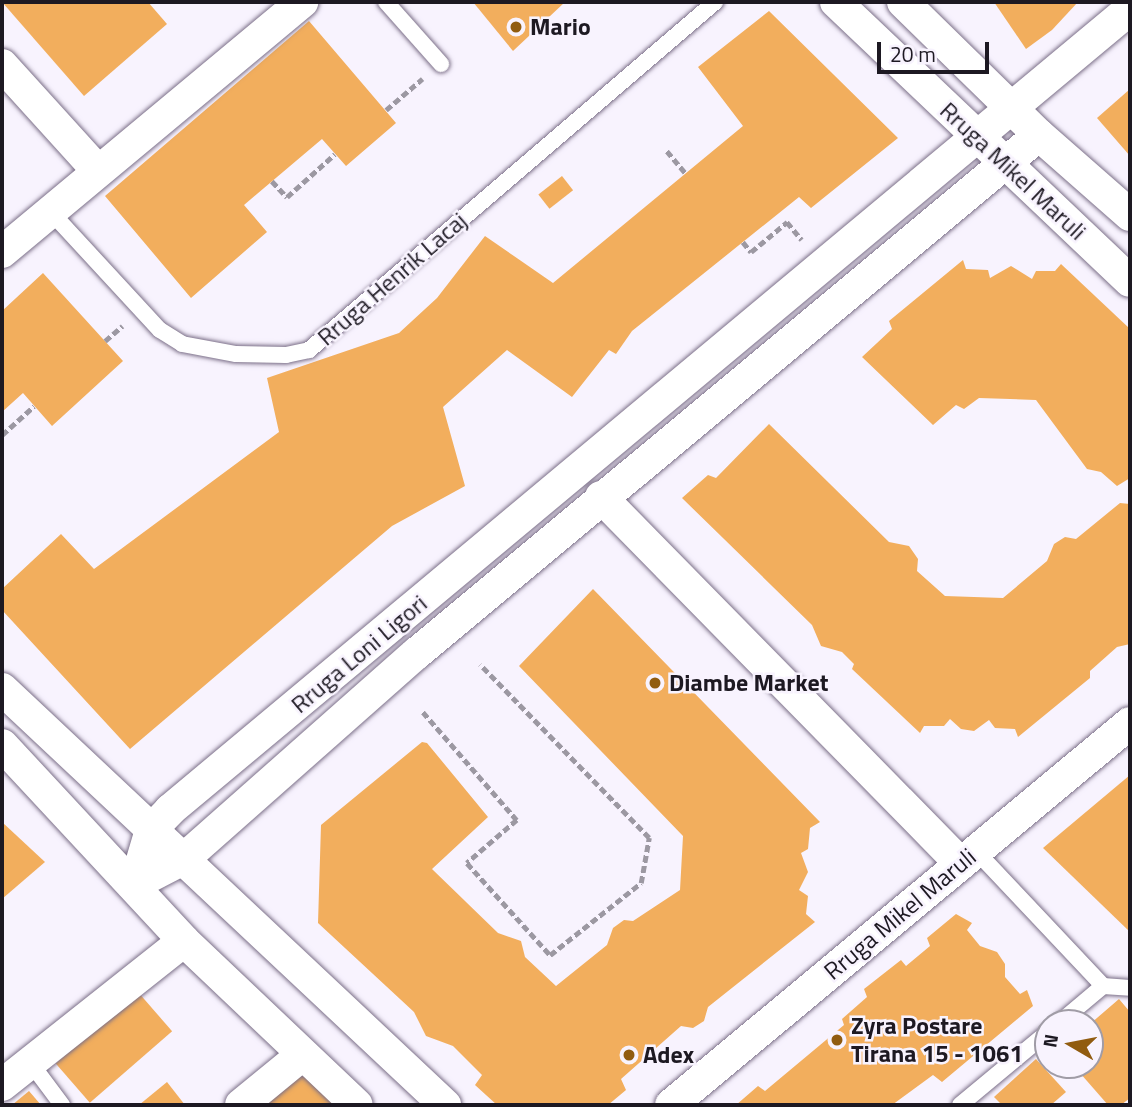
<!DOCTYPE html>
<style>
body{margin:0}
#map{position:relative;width:1132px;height:1107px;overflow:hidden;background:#f8f3fe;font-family:"Titillium Web",sans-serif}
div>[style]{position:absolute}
.building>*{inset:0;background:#f2ae5d;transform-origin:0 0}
.path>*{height:4.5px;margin-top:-2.25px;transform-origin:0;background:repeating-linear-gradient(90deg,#9c98a2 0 7px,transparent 0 10.5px)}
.roads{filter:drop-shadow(0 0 2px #7b6f88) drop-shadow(0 0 2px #7b6f88)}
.service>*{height:16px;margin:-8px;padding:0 8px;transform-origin:8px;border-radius:8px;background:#fff}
.minor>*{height:32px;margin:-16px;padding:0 16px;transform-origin:16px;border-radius:16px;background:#fff}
.dots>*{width:19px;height:19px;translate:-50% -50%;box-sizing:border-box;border:4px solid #f8f3fe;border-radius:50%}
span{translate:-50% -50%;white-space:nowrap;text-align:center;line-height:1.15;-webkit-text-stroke:5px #f8f3fe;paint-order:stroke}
.poi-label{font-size:24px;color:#1d1922;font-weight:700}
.left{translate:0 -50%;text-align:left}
.street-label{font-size:24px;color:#1d1922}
.frame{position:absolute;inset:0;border:4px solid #1d1922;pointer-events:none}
.north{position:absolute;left:1034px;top:1009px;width:70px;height:70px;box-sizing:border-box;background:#f8f3fe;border:2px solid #a09ca6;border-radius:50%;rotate:280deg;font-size:19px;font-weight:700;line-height:28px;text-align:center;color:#1d1922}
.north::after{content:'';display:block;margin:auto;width:24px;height:32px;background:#915c10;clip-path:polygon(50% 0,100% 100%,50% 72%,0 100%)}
.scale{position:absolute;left:877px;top:42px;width:112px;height:32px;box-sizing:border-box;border:4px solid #1d1922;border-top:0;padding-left:9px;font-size:21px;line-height:24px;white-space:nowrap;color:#1d1922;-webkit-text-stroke:5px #f8f3fe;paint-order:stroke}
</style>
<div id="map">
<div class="building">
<div style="clip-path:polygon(2px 2px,148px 2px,167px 24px,84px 96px)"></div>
<div style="clip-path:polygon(473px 2px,565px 2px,513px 51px)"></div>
<div style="clip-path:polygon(994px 2px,1078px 2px,1052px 30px,1026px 49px)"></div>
<div style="clip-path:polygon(769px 11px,898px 138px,811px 208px,799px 197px,632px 331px,616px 354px,609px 350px,572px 397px,507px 350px,443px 407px,465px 486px,392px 526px,130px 749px,2px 610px,2px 589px,61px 534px,94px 569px,279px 432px,267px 378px,399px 333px,437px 298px,485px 236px,553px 283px,743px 126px,698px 67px)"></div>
<div style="clip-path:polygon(309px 21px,396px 123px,346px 166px,322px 139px,244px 205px,267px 232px,191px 298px,105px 196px)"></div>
<div style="clip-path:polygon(1130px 89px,1130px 156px,1097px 118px)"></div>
<div style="left:562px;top:176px;width:18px;height:30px;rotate:52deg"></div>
<div style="clip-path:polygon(963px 260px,966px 269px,988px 270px,990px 278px,1011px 266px,1032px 279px,1036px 271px,1055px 271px,1061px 264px,1129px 328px,1130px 478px,1117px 486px,1101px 472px,1087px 469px,1036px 400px,979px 398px,964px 409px,956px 405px,933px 425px,862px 357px,892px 329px,889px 321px)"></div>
<div style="clip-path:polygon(43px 273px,123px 361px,52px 426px,23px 393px,2px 412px,2px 311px)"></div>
<div style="clip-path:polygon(769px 424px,889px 542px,909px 546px,918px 559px,917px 571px,945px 596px,1003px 598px,1047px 561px,1054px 544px,1065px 537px,1076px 539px,1120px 503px,1130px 504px,1130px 644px,1117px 647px,1090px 671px,1090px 678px,1018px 737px,1015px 729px,995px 728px,989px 720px,974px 731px,961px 729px,950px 719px,944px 726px,924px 726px,920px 733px,852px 669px,854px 664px,842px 652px,821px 646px,812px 625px,682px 498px,708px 475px,716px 478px)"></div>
<div style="clip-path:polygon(593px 589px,820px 822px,810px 828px,808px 849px,801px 853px,808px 872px,799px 890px,808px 896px,806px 914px,815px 922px,708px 1007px,704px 1021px,693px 1028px,681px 1026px,621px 1079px,626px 1090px,608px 1105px,497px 1105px,475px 1085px,482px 1075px,453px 1046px,426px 1036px,414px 1012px,318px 923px,321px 825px,422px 742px,427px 743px,488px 817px,432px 869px,498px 933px,521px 941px,525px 957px,556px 986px,607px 945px,613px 928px,624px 920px,633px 921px,680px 890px,683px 836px,519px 666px)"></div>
<div style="clip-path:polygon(1130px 775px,1130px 932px,1043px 848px)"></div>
<div style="clip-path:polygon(2px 822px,45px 862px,2px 899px)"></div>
<div style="clip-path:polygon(956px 914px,972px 923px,967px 930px,980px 946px,997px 952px,1005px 964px,1005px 977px,1020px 994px,1027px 990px,1033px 1006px,942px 1082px,933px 1075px,892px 1105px,736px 1105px,758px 1086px,765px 1091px,844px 1025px,842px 1019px,867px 997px,864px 989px,901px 960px,906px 966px,930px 946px,927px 938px)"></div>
<div style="left:138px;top:992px;width:52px;height:109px;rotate:49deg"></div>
<div style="clip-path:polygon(1119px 999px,1130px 1012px,1130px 1098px,1121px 1105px,1108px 1105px,1073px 1065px,1090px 1065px,1090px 1024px)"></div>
<div style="clip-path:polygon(1036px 1059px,1066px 1092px,1051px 1105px,1002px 1105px,994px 1097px)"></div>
<div style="clip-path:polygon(303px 1067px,333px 1104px,255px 1105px)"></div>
<div style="clip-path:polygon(167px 1082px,185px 1105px,139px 1105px)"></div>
<div style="clip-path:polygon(29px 1091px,41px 1105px,12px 1105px)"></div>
</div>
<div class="path">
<div style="left:386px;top:110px;width:48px;rotate:-40.7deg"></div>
<div style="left:667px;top:151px;width:30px;rotate:50deg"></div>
<div style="left:272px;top:181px;width:22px;rotate:47deg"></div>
<div style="left:287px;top:197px;width:64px;rotate:-41.9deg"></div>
<div style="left:743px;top:242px;width:13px;rotate:51deg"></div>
<div style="left:751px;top:252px;width:47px;rotate:-39.8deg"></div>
<div style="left:787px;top:222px;width:23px;rotate:50deg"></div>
<div style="left:105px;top:341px;width:23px;rotate:-41deg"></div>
<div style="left:2px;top:435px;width:43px;rotate:-42.2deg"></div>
<div style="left:423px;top:712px;width:143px;rotate:49deg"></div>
<div style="left:517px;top:820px;width:66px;rotate:139.3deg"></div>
<div style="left:467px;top:863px;width:124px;rotate:47.9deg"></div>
<div style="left:550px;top:955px;width:116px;rotate:-38.4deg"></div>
<div style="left:641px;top:883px;width:46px;rotate:-79.9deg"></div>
<div style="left:649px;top:838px;width:242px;rotate:-134.3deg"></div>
</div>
<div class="roads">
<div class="service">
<div style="left:386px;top:2px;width:83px;rotate:48.4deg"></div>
<div style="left:50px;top:211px;width:162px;rotate:47.3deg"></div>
<div style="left:160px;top:330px;width:26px;rotate:32deg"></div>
<div style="left:182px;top:344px;width:55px;rotate:10.5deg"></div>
<div style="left:236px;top:354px;width:50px;rotate:1.1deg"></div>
<div style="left:286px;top:355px;width:24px;rotate:-12deg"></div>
<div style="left:309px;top:350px;width:535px;rotate:-40.6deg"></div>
<div style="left:976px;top:851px;width:185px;rotate:46.7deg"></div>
<div style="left:1103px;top:986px;width:27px;rotate:4deg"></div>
<div style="left:1059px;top:1023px;width:57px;rotate:-40.1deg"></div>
<div style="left:30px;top:1062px;width:54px;rotate:53.3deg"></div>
<div style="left:960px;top:1105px;width:114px;rotate:-39.7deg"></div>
</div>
<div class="minor">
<div style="left:836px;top:2px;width:405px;rotate:43.5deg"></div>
<div style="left:903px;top:2px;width:190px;rotate:44.4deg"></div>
<div style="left:1039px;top:135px;width:121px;rotate:41.3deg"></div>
<div style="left:2px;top:65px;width:143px;rotate:47.8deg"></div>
<div style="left:2px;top:252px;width:391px;rotate:-39.8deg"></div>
<div style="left:601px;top:497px;width:514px;rotate:45.55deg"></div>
<div style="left:2px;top:689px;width:608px;rotate:43.2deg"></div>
<div style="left:2px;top:745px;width:267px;rotate:47.1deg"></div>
<div style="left:184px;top:941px;width:238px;rotate:43.5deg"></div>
<div style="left:135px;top:884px;width:56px;rotate:-73.5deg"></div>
<div style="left:151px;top:830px;width:28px;rotate:-46deg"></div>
<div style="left:170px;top:810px;width:1250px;rotate:-39.84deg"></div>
<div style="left:135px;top:884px;width:56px;rotate:-27.5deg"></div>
<div style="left:185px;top:858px;width:310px;rotate:-41.5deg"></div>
<div style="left:417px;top:653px;width:809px;rotate:-39.79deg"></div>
<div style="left:2px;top:1085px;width:232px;rotate:-38.4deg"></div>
<div style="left:241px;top:1105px;width:79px;rotate:-39.3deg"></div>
<div style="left:671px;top:1105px;width:597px;rotate:-39.77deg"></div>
</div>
</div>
<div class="dots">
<div style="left:516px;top:27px;background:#915c10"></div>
<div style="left:655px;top:683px;background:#915c10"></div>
<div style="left:837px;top:1040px;background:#915c10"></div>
<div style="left:629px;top:1055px;background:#915c10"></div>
</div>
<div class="poi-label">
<span class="left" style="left:530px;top:27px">Mario</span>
<span class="left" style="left:669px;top:683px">Diambe Market</span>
<span class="left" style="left:851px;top:1040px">Zyra Postare<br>Tirana 15 - 1061</span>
<span class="left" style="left:643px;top:1055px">Adex</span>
</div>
<div class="street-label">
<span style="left:1013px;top:171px;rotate:43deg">Rruga Mikel Maruli</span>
<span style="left:392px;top:279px;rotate:-41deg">Rruga Henrik Lacaj</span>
<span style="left:359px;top:654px;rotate:-40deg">Rruga Loni Ligori</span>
<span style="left:900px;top:914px;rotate:-40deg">Rruga Mikel Maruli</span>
</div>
<div class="frame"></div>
<div class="north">N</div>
<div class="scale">20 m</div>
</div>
